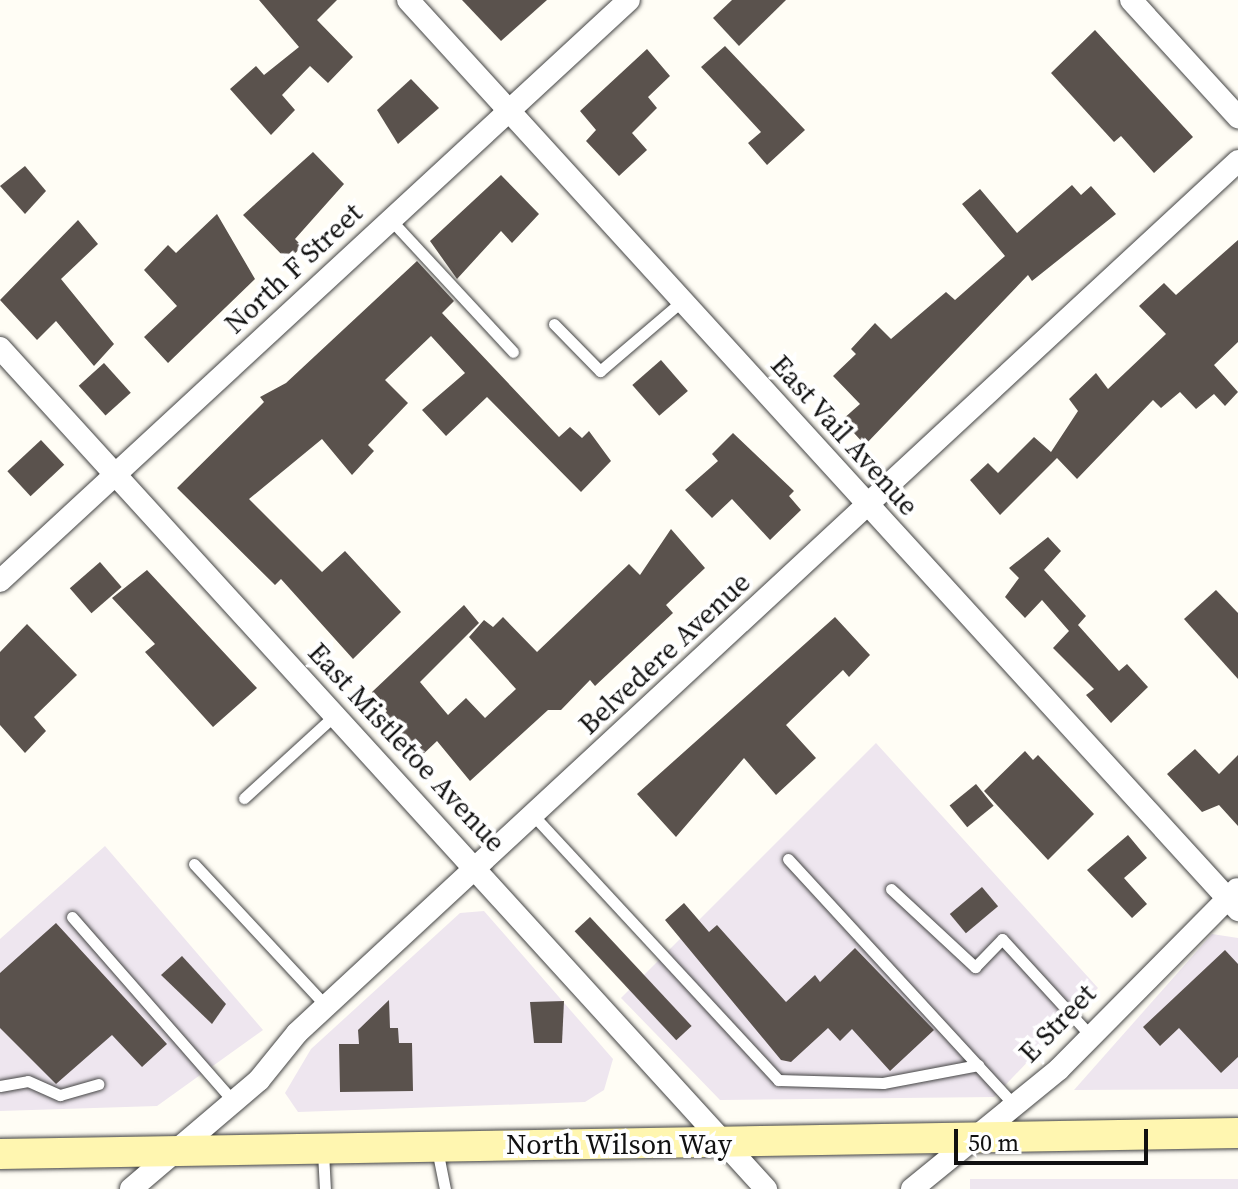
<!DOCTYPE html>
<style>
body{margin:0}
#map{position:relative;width:1238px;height:1189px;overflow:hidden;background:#fffdf5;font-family:"Source Serif 4",serif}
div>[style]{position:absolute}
.industrial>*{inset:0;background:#eee6ef;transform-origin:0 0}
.building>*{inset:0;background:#5a524d;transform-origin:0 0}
.roads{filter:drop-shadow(0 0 2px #444) drop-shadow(0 0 2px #444)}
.service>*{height:11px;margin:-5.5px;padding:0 5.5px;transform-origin:5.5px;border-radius:5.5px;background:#fff}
.minor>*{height:22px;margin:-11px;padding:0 11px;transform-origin:11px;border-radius:11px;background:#fff}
.secondary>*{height:30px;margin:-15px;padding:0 15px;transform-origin:15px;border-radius:15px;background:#fff6b0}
span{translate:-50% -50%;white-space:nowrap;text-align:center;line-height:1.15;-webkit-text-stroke:8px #fff;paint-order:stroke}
.street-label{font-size:28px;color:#111}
.scale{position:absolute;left:954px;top:1129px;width:194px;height:36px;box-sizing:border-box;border:4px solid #111;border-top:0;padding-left:10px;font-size:24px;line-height:28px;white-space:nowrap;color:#111;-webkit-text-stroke:6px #fff;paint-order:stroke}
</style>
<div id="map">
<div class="industrial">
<div style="clip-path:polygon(876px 743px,1098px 988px,994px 1097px,720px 1100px,621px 998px)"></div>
<div style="clip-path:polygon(105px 846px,263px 1030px,157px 1106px,0 1111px,0 939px)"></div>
<div style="clip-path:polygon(484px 911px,613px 1059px,604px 1090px,585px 1102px,298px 1112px,285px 1093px,311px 1049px,460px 913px)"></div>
<div style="clip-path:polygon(1212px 934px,1238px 938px,1238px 1089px,1074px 1090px)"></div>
<div style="left:970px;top:1179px;width:268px;height:18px"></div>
</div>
<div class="building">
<div style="clip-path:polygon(259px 0,337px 0,317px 20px,353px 57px,328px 83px,310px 66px,282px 95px,295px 110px,271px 135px,230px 89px,256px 66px,264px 75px,299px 47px)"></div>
<div style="clip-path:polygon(462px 0,547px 0,501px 41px)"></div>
<div style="clip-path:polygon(732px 0,786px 0,739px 46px,713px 18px)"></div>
<div style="clip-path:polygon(1095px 30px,1193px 137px,1154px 173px,1121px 136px,1114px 142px,1051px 73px)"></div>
<div style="clip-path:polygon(725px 46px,805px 130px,767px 165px,748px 143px,761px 132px,701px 67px)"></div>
<div style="clip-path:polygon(647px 49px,670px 76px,648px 97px,657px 108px,632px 133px,647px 150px,619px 176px,586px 141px,596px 130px,580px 111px)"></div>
<div style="clip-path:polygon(411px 79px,439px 108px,398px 144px,377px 110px)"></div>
<div style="clip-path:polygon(313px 152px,344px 184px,295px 239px,302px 246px,288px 261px,243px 215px)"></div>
<div style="clip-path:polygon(25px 166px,46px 191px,25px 214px,0 186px)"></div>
<div style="clip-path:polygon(501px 175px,539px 214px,512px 243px,501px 231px,457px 279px,430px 241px)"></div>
<div style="clip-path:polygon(1072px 185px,1081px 195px,1091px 186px,1116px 214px,1032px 281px,1028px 275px,865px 445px,842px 420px,860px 404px,833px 376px,856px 354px,851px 349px,875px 323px,891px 339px,946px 292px,955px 300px,1005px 256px,962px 204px,980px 189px,1017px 233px)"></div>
<div style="clip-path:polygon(217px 214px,255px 279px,168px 363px,144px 337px,177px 306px,144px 270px,168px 245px,176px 253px)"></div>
<div style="clip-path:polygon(78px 220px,98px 244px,61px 279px,114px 344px,94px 366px,56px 321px,37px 340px,0 300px)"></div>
<div style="clip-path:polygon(1238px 240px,1238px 342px,1214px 365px,1238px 392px,1225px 406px,1214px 394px,1196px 409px,1180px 392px,1161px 408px,1153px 400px,1077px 479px,1057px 458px,1000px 515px,970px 480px,988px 463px,998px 473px,1034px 437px,1051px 452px,1078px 411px,1069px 399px,1096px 373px,1108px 389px,1166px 334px,1139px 306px,1164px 283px,1176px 295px)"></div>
<div style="clip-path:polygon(417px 261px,454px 301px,442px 313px,559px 437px,570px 427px,582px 438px,589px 431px,611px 461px,581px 492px,487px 397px,446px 436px,422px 410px,465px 373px,431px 336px,385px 380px,408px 403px,368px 445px,374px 451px,352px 475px,322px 439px,249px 499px,322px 572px,345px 551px,401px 612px,353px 659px,281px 579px,275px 585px,177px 488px,264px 402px,260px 397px,286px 383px)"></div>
<div style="left:661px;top:360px;width:41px;height:38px;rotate:49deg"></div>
<div style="left:104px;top:363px;width:40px;height:34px;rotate:48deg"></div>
<div style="clip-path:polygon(733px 433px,794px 491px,789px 496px,801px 510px,770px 540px,732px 499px,712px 518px,685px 490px,718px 461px,712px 454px)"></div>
<div style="left:41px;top:440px;width:34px;height:46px;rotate:47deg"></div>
<div style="clip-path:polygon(671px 529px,705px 568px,666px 605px,673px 613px,595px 686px,590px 680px,561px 710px,548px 710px,470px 781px,437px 741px,418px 759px,382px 716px,387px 711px,372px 692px,464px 605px,479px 623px,420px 682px,448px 715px,466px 698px,485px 718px,516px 689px,469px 637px,484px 620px,493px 627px,503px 617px,537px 652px,629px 564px,640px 575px)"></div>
<div style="clip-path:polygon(1048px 537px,1061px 551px,1044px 570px,1086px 616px,1078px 625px,1119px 671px,1127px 664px,1148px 687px,1111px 723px,1086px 695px,1094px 689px,1053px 648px,1069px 631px,1042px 600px,1025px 618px,1005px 597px,1019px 578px,1009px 568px)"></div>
<div style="left:100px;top:562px;width:33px;height:40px;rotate:49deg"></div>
<div style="clip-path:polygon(147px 570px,257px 688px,213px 727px,145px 652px,155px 644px,112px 598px)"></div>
<div style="clip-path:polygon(1216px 590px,1238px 613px,1238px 679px,1184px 619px)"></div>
<div style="clip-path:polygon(835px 617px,870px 655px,849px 677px,843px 670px,786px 725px,816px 758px,776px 795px,744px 758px,676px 837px,637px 794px)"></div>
<div style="clip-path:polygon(27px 624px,77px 675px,34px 717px,46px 731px,25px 753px,0 725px,0 652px)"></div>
<div style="clip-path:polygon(1195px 749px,1219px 774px,1238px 755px,1238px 826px,1219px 805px,1202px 812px,1167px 774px)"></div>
<div style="clip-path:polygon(1025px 751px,1033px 760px,1038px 755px,1094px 814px,1048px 860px,984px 791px)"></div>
<div style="left:976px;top:784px;width:28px;height:34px;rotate:51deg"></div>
<div style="clip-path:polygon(1128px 835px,1147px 858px,1124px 878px,1147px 904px,1132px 918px,1087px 870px)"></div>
<div style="left:982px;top:887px;width:25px;height:42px;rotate:50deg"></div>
<div style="clip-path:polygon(684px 903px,709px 932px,717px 925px,786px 1002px,815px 975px,820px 982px,855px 948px,934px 1030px,890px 1071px,852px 1029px,840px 1041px,828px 1028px,791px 1062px,781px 1060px,665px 920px)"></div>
<div style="left:590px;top:917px;width:149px;height:21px;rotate:47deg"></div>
<div style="clip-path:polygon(56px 923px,167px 1044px,142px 1067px,112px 1035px,56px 1084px,0 1028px,0 973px)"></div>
<div style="clip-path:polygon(1225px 950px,1238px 964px,1238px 1057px,1221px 1073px,1179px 1028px,1160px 1046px,1143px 1027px)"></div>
<div style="clip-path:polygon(182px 956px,226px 1004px,212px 1024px,161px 975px)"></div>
<div style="clip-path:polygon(389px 1000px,390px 1028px,398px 1028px,399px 1043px,412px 1043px,413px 1091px,340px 1092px,339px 1044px,359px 1044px,358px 1030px)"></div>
<div style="clip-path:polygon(564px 1001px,562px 1043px,534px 1043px,530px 1002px)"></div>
</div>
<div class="roads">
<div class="service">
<div style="left:390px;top:219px;width:181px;rotate:47.2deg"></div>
<div style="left:554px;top:324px;width:66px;rotate:45.6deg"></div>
<div style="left:600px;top:371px;width:108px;rotate:-40.5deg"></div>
<div style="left:244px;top:798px;width:123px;rotate:-42.4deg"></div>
<div style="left:533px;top:815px;width:361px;rotate:47.2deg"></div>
<div style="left:778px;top:1080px;width:105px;rotate:1.6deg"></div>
<div style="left:883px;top:1083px;width:97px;rotate:-10.7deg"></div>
<div style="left:788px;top:859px;width:334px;rotate:47.4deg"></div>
<div style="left:194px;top:864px;width:194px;rotate:47.1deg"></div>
<div style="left:891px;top:889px;width:115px;rotate:42.9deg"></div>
<div style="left:975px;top:967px;width:39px;rotate:-46deg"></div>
<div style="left:1002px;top:939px;width:129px;rotate:47.5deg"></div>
<div style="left:72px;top:917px;width:246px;rotate:48.8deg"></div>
<div style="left:0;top:1086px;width:28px;rotate:-10deg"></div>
<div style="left:28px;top:1081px;width:35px;rotate:24deg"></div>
<div style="left:60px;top:1095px;width:40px;rotate:-16deg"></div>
<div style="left:437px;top:1149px;width:41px;rotate:78.7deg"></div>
<div style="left:323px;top:1152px;width:37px;rotate:87deg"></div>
</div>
<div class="minor">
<div style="left:408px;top:0;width:1232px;rotate:47.63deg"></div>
<div style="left:1131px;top:0;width:159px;rotate:47.6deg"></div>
<div style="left:0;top:348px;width:1138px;rotate:47.67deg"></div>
<div style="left:0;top:581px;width:856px;rotate:-42.73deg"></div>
<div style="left:131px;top:1189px;width:168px;rotate:-40.4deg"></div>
<div style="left:259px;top:1080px;width:60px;rotate:-51deg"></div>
<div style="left:297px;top:1033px;width:1283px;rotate:-42.82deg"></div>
<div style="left:912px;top:1189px;width:190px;rotate:-39.2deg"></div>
<div style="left:1059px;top:1069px;width:253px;rotate:-45.3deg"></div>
</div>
<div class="secondary">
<div style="left:0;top:1154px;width:1238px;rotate:-0.97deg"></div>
</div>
</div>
<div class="street-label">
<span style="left:293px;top:268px;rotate:-43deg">North F Street</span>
<span style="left:845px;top:435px;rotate:48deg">East Vail Avenue</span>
<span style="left:664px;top:653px;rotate:-43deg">Belvedere Avenue</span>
<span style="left:407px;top:747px;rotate:47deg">East Mistletoe Avenue</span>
<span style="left:1057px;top:1023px;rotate:-46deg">E Street</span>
<span style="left:619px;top:1144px">North Wilson Way</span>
</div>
<div class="scale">50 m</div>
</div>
